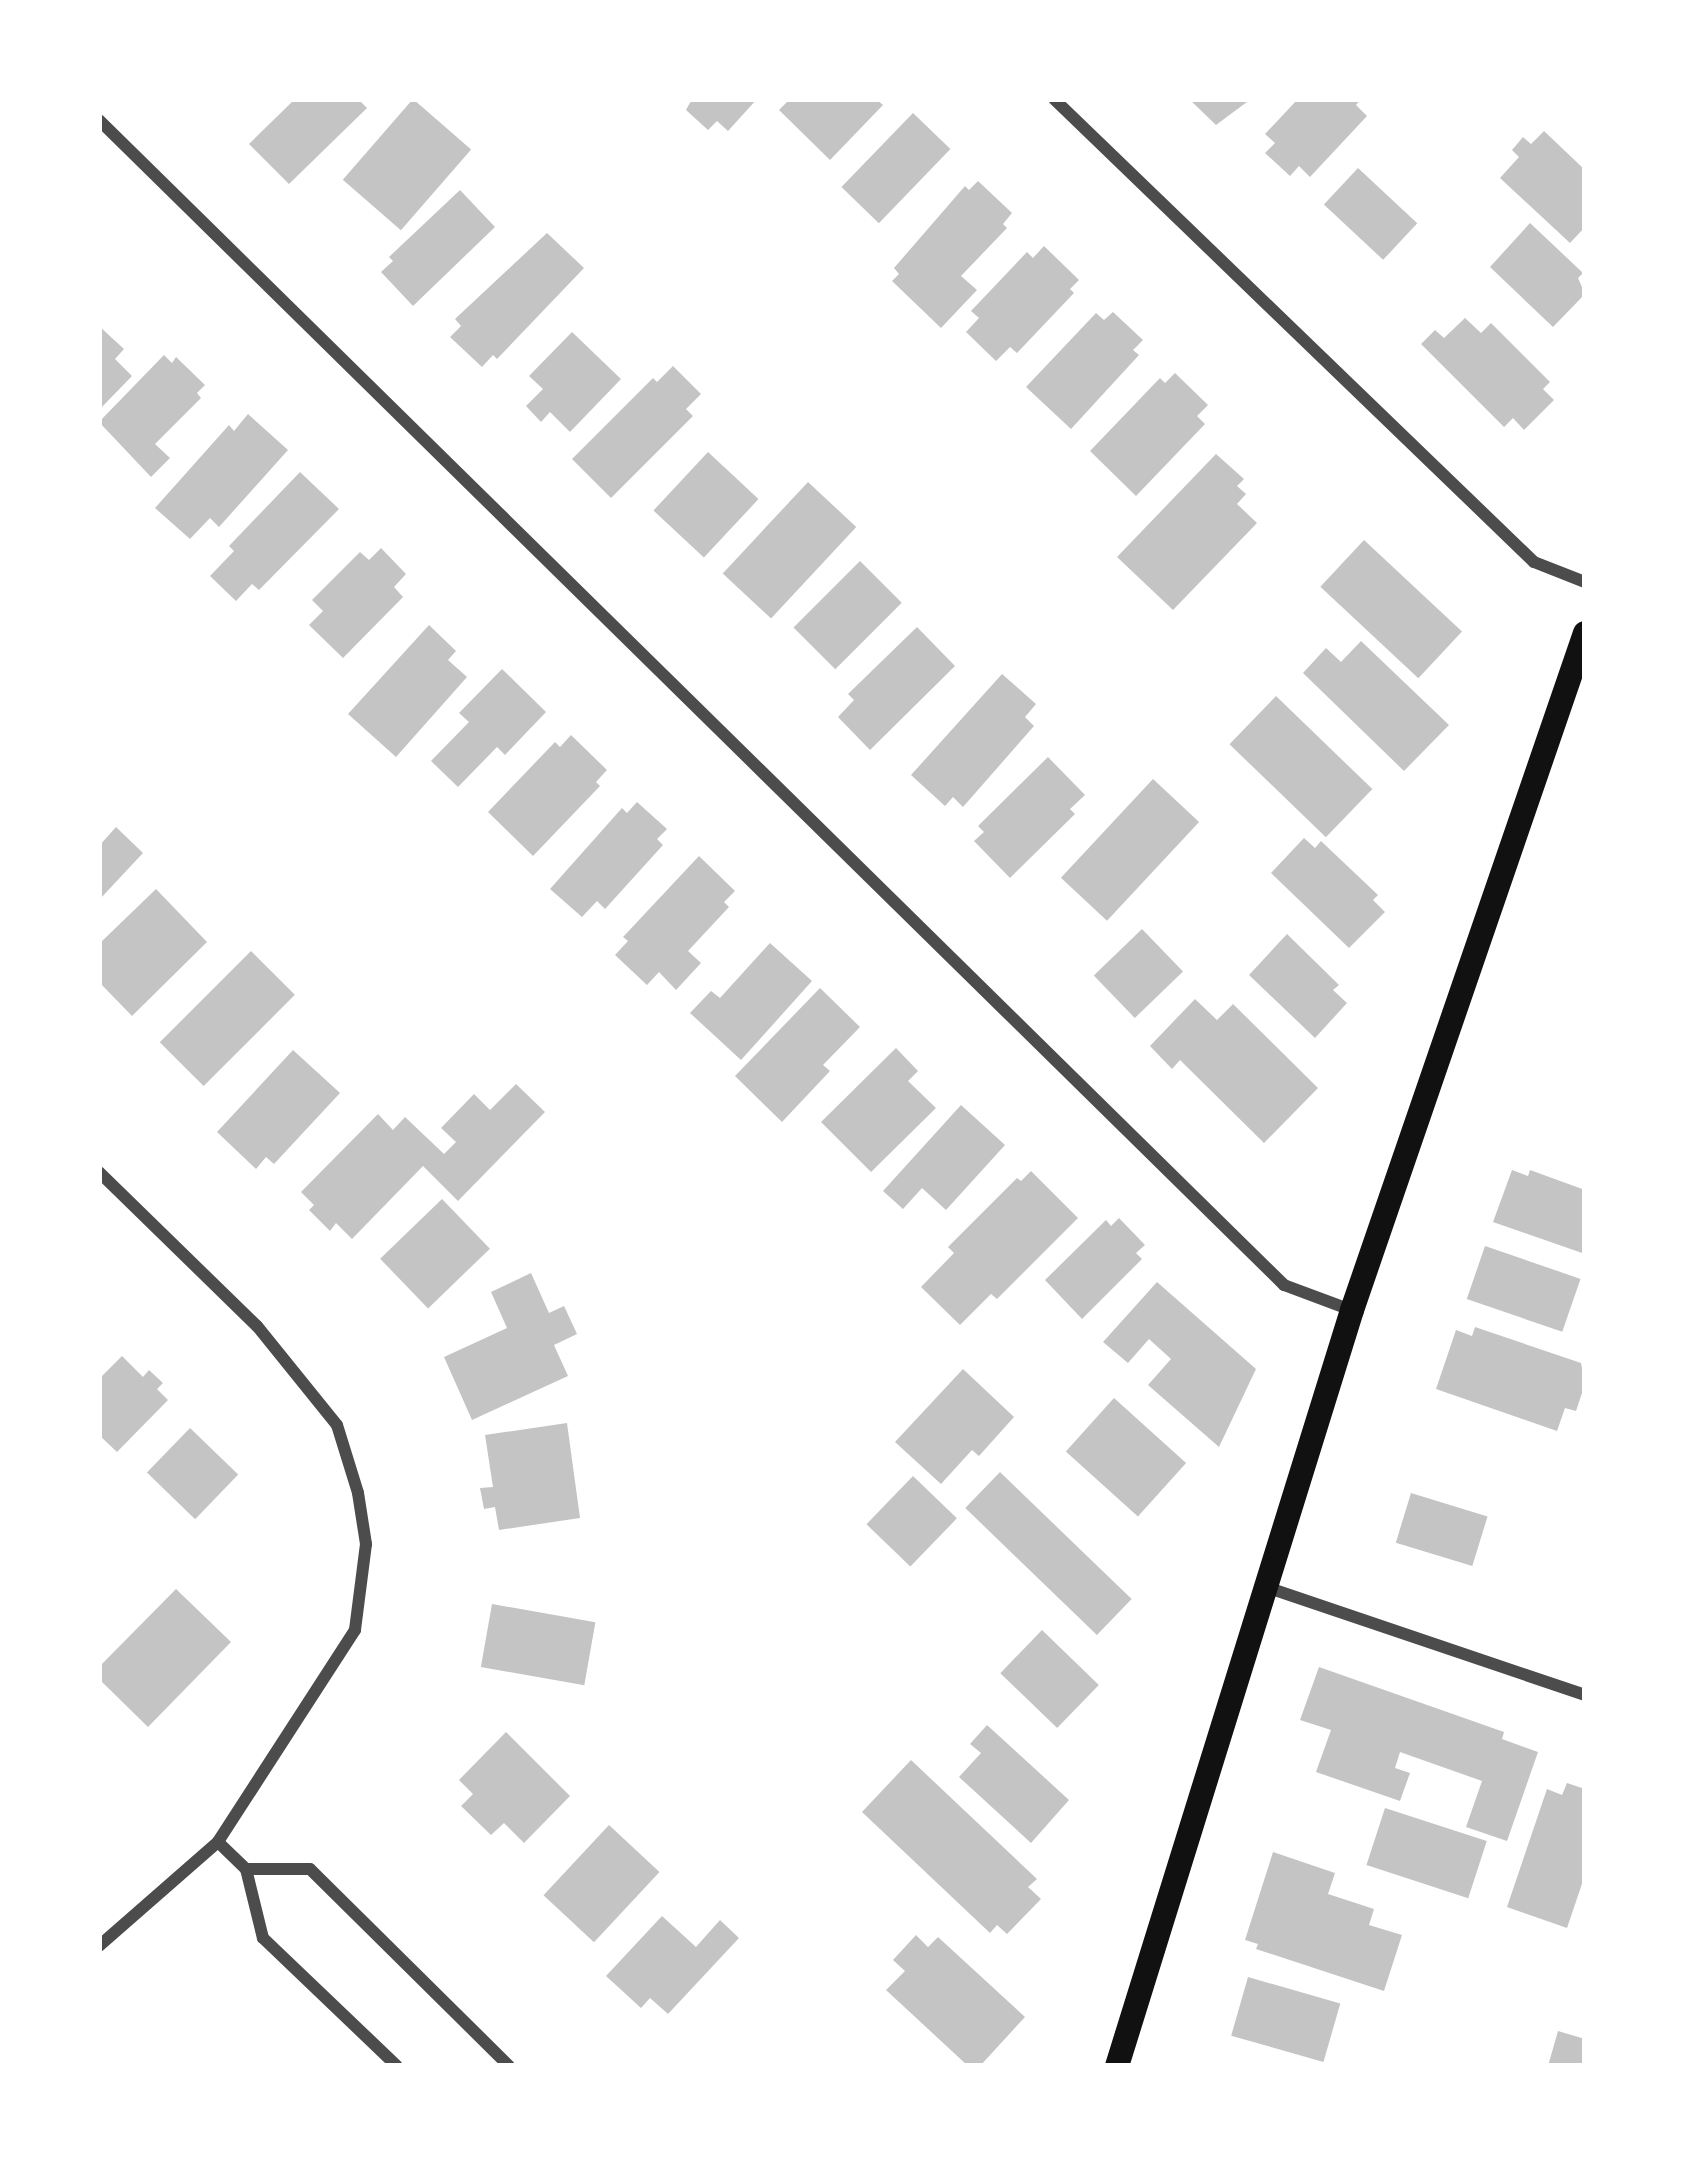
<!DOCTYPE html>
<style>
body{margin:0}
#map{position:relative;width:1684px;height:2165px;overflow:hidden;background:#fff;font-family:Bitter,serif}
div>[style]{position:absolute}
.building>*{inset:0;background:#c4c4c4;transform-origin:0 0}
.minor>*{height:12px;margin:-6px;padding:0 6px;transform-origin:6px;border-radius:6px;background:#4c4c4c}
.secondary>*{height:24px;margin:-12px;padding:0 12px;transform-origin:12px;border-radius:12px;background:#111}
span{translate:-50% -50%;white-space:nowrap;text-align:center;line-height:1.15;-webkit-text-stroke:9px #fff;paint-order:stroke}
.frame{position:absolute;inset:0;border:102px solid #fff;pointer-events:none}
</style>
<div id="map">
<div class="building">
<div style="clip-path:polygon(295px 99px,358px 99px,367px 108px,289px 184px,249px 144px)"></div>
<div style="left:413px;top:99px;width:77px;height:107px;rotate:41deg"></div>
<div style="clip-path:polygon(692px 99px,757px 99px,728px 131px,717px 121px,708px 130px,686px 110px)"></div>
<div style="clip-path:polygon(790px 99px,876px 99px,883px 105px,830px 160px,779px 110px)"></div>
<div style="clip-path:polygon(1189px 99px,1251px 99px,1216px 125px)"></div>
<div style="clip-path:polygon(1298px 99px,1361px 99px,1356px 105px,1367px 116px,1310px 177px,1299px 166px,1290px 176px,1265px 153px,1275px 143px,1265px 134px)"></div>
<div style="left:913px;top:113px;width:52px;height:103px;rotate:44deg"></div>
<div style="clip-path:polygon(1544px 131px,1585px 170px,1585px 227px,1570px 243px,1500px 178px,1519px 157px,1512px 150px,1523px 137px,1531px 144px)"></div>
<div style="left:1358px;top:168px;width:81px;height:50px;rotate:43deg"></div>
<div style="clip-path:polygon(978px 181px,1012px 213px,1003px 224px,1007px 228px,961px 276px,977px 290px,941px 328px,892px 281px,899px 274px,894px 268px,965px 186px,969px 190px)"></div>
<div style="clip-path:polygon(460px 190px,495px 227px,413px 306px,381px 272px,393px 261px,389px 257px)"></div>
<div style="clip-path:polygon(1530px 223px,1583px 273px,1578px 278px,1585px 294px,1553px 327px,1490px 267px)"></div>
<div style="clip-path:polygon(547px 233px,584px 268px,497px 359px,493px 355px,482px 367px,450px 337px,461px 326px,455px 319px)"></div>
<div style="clip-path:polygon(1044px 246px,1079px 280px,1070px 289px,1074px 293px,1017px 353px,1010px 347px,996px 361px,966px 332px,979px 318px,971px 311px,1027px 252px,1033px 258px)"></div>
<div style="clip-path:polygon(1113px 312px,1143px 340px,1133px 350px,1139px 355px,1071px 429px,1026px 387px,1096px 313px,1104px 320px)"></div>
<div style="clip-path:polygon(1465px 318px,1481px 333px,1491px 323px,1550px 382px,1543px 389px,1554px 400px,1524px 430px,1513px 418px,1504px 427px,1421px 344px,1435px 330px,1444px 338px)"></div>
<div style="clip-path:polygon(99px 326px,124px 349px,115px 359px,132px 376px,99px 410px)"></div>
<div style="clip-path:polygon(572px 332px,621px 379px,570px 432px,550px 412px,541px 422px,526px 406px,543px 389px,529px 376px)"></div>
<div style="clip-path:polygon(164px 355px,172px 363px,176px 357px,205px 385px,197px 393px,201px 398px,155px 444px,170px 458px,151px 477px,99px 422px)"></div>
<div style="clip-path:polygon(673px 366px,701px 394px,686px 409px,693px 416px,611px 498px,572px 459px,653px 378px,657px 382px)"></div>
<div style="clip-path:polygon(1175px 373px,1208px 405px,1197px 416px,1205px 424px,1136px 496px,1090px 451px,1160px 378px,1165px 383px)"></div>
<div style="clip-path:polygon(248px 414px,288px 450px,219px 527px,210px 518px,190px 539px,155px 508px,229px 425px,234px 431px)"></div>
<div style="left:708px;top:452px;width:69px;height:80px;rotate:43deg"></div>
<div style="clip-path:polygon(1216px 454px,1244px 479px,1237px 486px,1246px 494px,1237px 504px,1257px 523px,1173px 610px,1117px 557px)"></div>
<div style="clip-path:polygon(300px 472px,339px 509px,259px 590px,252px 584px,236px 601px,210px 576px,234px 551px,229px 546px)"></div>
<div style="left:808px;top:482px;width:66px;height:125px;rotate:43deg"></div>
<div style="left:1364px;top:540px;width:134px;height:64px;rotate:43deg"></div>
<div style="clip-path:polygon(381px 548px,406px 574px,394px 587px,403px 597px,343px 658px,309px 625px,323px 611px,312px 600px,360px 552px,369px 560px)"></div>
<div style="left:860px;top:561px;width:59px;height:94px;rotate:45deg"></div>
<div style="clip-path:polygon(429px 625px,456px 651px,448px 660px,467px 677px,396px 757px,348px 714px)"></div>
<div style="clip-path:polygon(917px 627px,955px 666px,870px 750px,838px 717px,854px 700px,848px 694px)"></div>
<div style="clip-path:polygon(1361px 641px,1449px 725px,1404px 771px,1303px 673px,1326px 648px,1341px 662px)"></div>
<div style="clip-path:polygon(502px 669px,546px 712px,505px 755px,497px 747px,458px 787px,431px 761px,469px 722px,459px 713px)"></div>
<div style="clip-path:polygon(1002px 674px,1036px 704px,1025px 717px,1034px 726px,963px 807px,953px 797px,945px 806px,911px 775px)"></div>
<div style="left:1276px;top:696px;width:134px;height:67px;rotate:44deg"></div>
<div style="clip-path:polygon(571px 735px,607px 770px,596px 782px,600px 786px,533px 856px,488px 812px,555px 742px,560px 747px)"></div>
<div style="clip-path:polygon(1048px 757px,1085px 795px,1070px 809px,1075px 814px,1010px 878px,974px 841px,984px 832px,978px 826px)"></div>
<div style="left:1153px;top:779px;width:63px;height:135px;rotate:43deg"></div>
<div style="clip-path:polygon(637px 802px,667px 829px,657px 839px,663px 845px,605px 909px,597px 901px,582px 917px,550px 889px,622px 808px,627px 813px)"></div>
<div style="clip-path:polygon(116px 827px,143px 853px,99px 900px,99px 846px)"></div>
<div style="clip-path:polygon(1304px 838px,1315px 848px,1321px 841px,1378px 895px,1373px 900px,1385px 912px,1349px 948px,1271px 873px)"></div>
<div style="clip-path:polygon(699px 856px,735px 891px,724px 902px,729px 907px,688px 951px,701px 963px,676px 990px,659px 972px,647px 985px,615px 955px,628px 941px,623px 937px)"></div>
<div style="clip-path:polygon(156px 889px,207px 942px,132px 1016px,99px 982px,99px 944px)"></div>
<div style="left:1142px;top:929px;width:59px;height:67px;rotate:46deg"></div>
<div style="clip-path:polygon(1287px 934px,1339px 985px,1333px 990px,1347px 1003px,1315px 1038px,1249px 975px)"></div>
<div style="clip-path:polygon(770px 943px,812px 981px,741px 1060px,690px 1013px,711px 991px,720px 998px)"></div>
<div style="left:251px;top:951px;width:62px;height:129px;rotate:45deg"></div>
<div style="clip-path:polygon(820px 988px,860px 1027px,823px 1065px,830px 1071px,782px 1122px,735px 1076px)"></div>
<div style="clip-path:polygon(1195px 999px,1217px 1020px,1233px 1004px,1318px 1088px,1264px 1143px,1180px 1060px,1172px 1069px,1150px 1046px)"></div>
<div style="clip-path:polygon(896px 1048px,918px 1071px,908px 1081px,936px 1108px,871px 1172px,821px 1122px)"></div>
<div style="clip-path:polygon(293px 1050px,340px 1093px,274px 1164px,266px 1157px,256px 1169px,217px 1132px)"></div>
<div style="clip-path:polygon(516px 1084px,545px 1112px,458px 1201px,423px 1166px,352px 1239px,336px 1223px,330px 1231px,309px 1210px,314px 1205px,301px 1192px,378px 1114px,393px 1130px,405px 1117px,444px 1154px,456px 1142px,441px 1128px,474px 1094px,490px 1110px)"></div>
<div style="clip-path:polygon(961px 1105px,1005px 1145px,946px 1210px,922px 1188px,903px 1209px,883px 1191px)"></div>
<div style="clip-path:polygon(1512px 1170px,1528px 1176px,1530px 1170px,1585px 1190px,1585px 1254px,1493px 1222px)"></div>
<div style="clip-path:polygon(1031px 1171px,1078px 1218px,997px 1299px,991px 1294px,960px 1325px,921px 1287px,954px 1253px,948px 1247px,1017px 1178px,1021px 1181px)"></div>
<div style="left:442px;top:1199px;width:69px;height:86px;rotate:46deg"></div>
<div style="clip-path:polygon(1119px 1218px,1145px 1245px,1136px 1253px,1142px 1259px,1082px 1319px,1045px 1280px,1106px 1220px,1111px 1226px)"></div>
<div style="left:1485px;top:1246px;width:101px;height:56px;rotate:19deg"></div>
<div style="clip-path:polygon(531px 1273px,549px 1313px,564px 1306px,577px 1334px,554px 1345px,568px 1376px,472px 1420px,444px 1357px,507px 1328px,491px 1292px)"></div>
<div style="clip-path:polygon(1157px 1282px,1256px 1369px,1219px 1447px,1148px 1385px,1171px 1359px,1149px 1339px,1128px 1363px,1103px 1342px)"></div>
<div style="clip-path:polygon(1475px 1327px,1581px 1363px,1585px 1384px,1576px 1411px,1565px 1408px,1557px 1431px,1436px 1389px,1456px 1330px,1472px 1336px)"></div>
<div style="clip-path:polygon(122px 1356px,143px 1377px,149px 1370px,163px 1383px,157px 1389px,168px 1400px,117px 1452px,99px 1435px,99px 1379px)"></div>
<div style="clip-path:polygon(963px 1369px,1014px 1417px,979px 1456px,972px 1450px,941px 1484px,895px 1442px)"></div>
<div style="left:1114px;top:1398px;width:97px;height:72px;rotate:42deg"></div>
<div style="clip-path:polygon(567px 1423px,580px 1518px,499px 1530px,495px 1507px,484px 1509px,480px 1488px,493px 1487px,485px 1435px)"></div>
<div style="left:190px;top:1428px;width:67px;height:62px;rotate:44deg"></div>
<div style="left:1000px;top:1472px;width:183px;height:50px;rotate:44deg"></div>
<div style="left:913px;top:1476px;width:61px;height:67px;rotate:44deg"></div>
<div style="left:1411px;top:1493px;width:80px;height:52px;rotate:17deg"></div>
<div style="clip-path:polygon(176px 1589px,231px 1642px,148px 1727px,99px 1679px,99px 1667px)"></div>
<div style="left:492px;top:1604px;width:105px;height:64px;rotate:10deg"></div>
<div style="left:1042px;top:1630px;width:79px;height:60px;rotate:44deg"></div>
<div style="clip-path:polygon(1319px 1667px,1504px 1732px,1502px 1739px,1538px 1752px,1507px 1841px,1466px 1827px,1482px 1781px,1400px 1752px,1395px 1768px,1410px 1773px,1400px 1801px,1316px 1772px,1331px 1730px,1300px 1720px)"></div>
<div style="clip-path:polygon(987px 1725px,1069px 1800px,1031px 1843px,959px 1777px,981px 1753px,970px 1744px)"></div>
<div style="clip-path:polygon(506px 1732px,570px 1796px,524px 1843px,504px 1823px,491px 1835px,461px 1806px,473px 1794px,459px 1780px)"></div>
<div style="clip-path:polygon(911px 1760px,1037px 1879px,1028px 1887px,1041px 1899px,1007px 1934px,997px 1925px,990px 1933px,862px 1812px)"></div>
<div style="clip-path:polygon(1567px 1783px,1585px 1789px,1585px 1875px,1567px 1928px,1507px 1907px,1547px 1789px,1562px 1795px)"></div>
<div style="left:1385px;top:1808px;width:107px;height:60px;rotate:18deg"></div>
<div style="left:609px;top:1825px;width:69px;height:96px;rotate:43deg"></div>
<div style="clip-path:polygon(1273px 1852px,1335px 1873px,1328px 1894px,1374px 1909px,1369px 1925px,1402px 1935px,1384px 1991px,1256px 1949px,1258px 1944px,1245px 1940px)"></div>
<div style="clip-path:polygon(662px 1916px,696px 1947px,720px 1920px,739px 1938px,668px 2014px,650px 1998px,641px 2008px,606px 1976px)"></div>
<div style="clip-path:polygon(916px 1935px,928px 1947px,938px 1937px,1025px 2017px,980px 2066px,968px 2066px,886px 1990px,905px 1971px,893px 1960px)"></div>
<div style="left:1248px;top:1977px;width:96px;height:61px;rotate:16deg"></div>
<div style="clip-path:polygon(1558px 2031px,1585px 2039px,1585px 2066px,1548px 2066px)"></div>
</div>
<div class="minor">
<div style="left:1054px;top:99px;width:667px;rotate:43.97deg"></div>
<div style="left:1534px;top:562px;width:55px;rotate:21.4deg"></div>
<div style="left:99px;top:120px;width:1662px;rotate:44.51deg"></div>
<div style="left:1284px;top:1285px;width:72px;rotate:20.5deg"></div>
<div style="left:99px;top:1172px;width:221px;rotate:44.3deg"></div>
<div style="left:257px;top:1326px;width:127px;rotate:51.1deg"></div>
<div style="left:337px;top:1425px;width:71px;rotate:72.8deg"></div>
<div style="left:358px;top:1493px;width:52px;rotate:81.1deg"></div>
<div style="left:366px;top:1544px;width:87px;rotate:97.3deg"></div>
<div style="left:355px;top:1630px;width:252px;rotate:122.9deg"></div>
<div style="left:218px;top:1842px;width:39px;rotate:44deg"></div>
<div style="left:246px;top:1869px;width:71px;rotate:76.2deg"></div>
<div style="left:263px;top:1938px;width:185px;rotate:43.7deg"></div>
<div style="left:1266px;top:1587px;width:337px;rotate:18.7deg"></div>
<div style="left:246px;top:1869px;width:64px"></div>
<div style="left:310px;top:1869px;width:280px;rotate:44.7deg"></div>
<div style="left:99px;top:1946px;width:158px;rotate:-41.2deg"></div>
</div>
<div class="secondary">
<div style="left:1117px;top:2066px;width:792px;rotate:-72.73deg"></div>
<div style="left:1352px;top:1310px;width:716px;rotate:-71.01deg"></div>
</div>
<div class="frame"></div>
</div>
